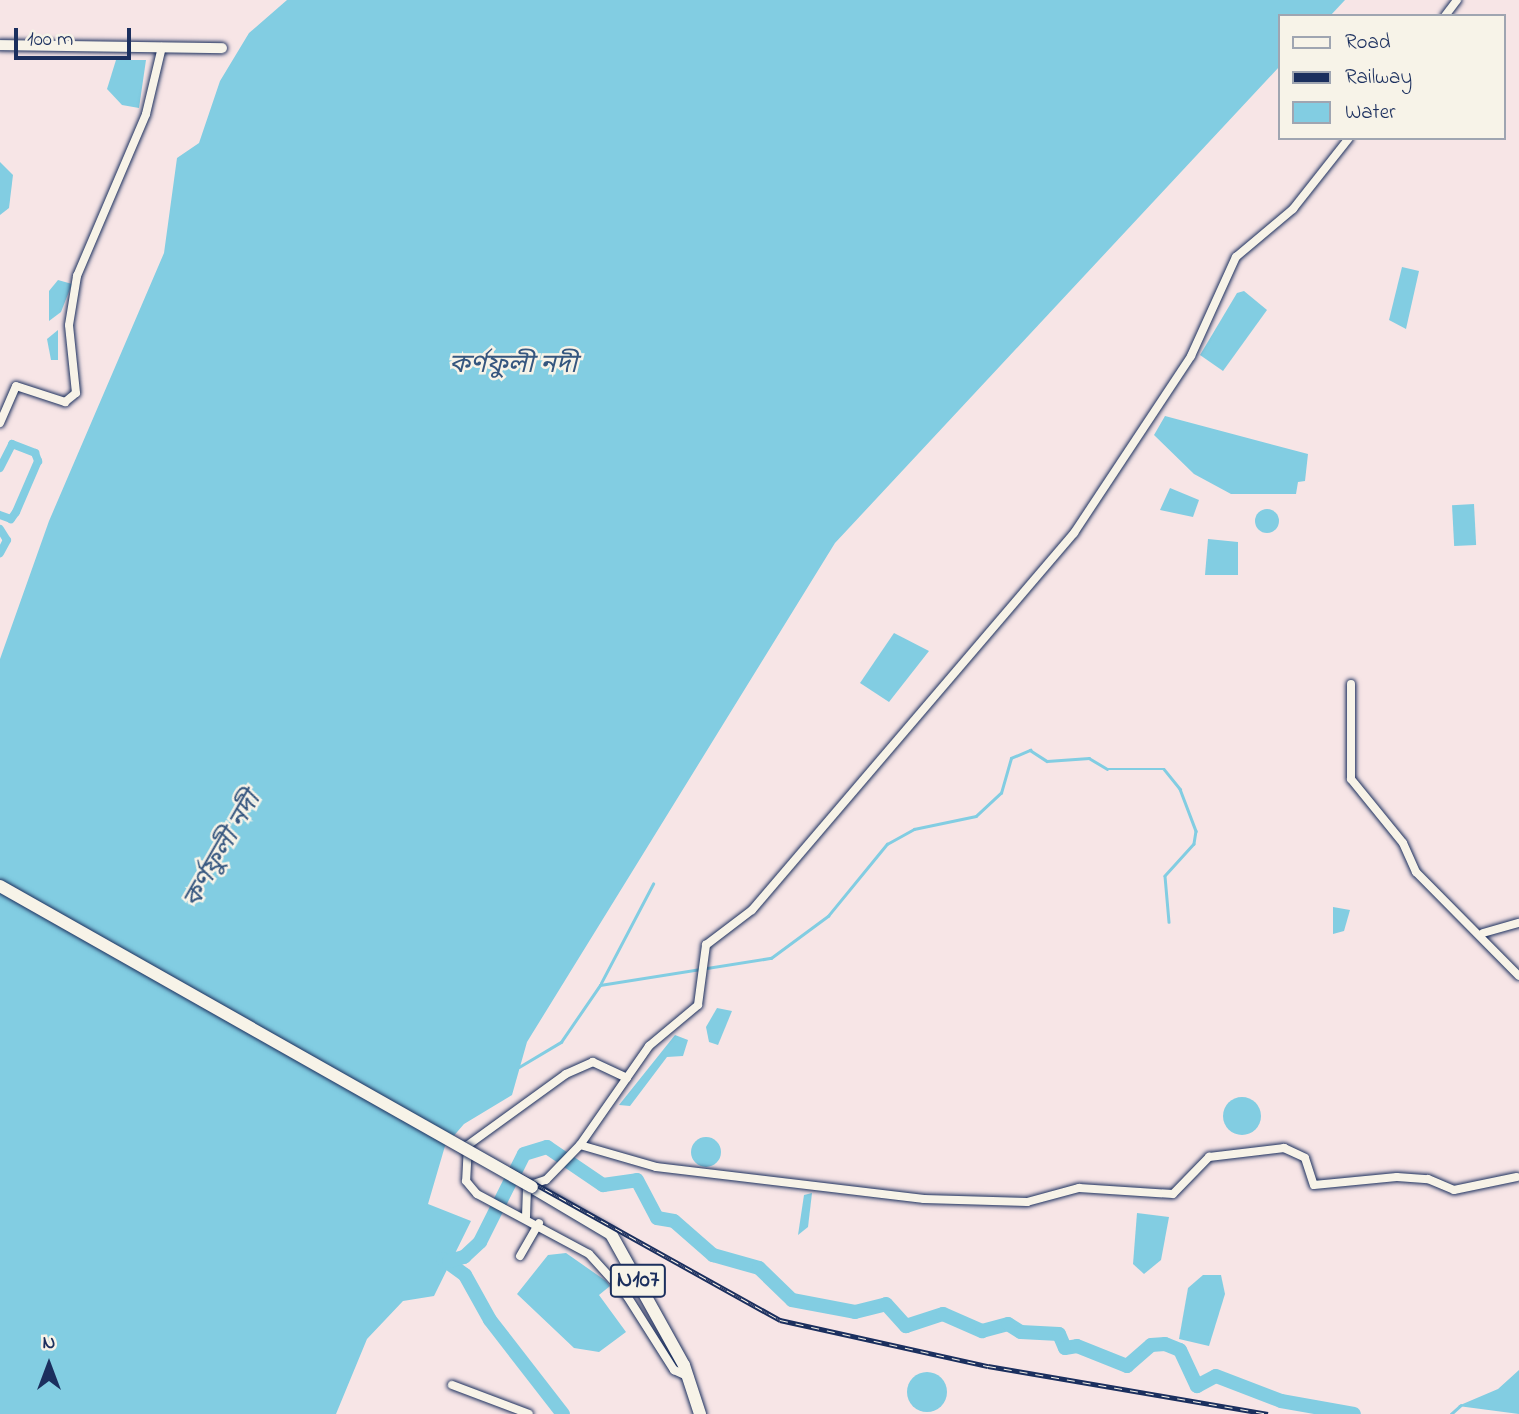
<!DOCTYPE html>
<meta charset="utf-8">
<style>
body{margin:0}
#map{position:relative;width:1519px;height:1414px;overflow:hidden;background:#f7e5e6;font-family:"Indie Flower","Noto Sans Bengali",sans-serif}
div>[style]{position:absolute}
.water>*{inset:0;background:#82cde2;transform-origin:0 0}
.round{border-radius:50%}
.stream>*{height:2.5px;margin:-1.25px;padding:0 1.25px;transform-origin:1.25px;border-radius:1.25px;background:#82cde2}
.canal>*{height:8px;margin:-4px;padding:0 4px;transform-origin:4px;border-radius:4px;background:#82cde2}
.river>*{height:14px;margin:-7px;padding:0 7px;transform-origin:7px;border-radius:7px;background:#82cde2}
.roads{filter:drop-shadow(0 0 2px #1b2f5e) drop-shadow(0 0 2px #1b2f5e)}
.minor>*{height:8px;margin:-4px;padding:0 4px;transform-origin:4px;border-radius:4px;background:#f7f3e8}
.major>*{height:10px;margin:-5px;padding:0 5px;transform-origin:5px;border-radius:5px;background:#f7f3e8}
.highway>*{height:12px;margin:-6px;padding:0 6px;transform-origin:6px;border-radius:6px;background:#f7f3e8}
.rail>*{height:5px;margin-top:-2.5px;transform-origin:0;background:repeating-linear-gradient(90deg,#f7f3e8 0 8px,#1b2f5e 0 16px);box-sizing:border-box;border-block:2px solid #1b2f5e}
.bridges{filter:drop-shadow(0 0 2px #1b2f5e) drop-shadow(0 0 2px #1b2f5e)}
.highway-bridge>*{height:12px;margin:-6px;padding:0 6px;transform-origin:6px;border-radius:6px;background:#f7f3e8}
span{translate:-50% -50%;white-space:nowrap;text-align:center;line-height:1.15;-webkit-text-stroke:5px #f7f3e8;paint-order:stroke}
.shield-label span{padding:2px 5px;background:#f7f3e8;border:2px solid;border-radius:5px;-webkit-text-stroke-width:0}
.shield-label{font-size:23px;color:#1b2f5e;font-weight:700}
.water-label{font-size:26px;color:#35567f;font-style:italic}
.legend{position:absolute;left:1278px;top:14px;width:228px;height:126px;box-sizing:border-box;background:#f7f3e8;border:2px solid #9fa5b1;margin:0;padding:9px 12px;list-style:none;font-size:21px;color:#1b2f5e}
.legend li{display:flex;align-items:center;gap:14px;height:35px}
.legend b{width:35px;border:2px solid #9fa5b1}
.north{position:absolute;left:14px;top:1330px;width:70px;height:70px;-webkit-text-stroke:5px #f7f3e8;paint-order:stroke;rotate:0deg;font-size:19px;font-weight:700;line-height:28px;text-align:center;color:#1b2f5e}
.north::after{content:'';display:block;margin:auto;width:24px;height:32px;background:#1b2f5e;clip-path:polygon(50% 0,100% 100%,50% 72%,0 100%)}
.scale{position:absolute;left:14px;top:28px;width:117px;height:32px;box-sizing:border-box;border:4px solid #1b2f5e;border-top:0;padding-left:9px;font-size:21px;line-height:24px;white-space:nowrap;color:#1b2f5e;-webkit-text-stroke:5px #f7f3e8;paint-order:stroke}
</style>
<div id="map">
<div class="water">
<div style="clip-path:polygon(287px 0,1345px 0,1330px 16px,1279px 16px,1279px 67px,835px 543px,527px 1042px,512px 1095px,464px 1124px,445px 1146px,428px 1204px,471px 1221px,434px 1296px,403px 1301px,367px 1339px,336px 1414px,0 1414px,0 659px,49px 521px,164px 253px,177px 158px,199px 143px,220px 81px,249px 33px)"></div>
<div style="clip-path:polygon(116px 60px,146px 60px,139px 108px,122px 105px,107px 89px)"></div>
<div style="clip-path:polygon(0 162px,13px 175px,9px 208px,0 215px)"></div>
<div style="clip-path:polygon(1402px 267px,1419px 271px,1406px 329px,1389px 320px)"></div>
<div style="clip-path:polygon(58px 280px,72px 284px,61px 312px,49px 321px,49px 291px)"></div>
<div style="clip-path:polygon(1244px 291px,1267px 310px,1223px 371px,1200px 355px,1237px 293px)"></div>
<div style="clip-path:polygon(58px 330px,58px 360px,51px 360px,47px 339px)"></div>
<div style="clip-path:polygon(1165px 416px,1308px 454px,1305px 481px,1298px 482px,1296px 494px,1231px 494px,1194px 474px,1154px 435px)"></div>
<div style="clip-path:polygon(1170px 488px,1199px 500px,1193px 517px,1160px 510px)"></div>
<div style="left:1474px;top:504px;width:41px;height:22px;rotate:87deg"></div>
<div class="round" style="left:1255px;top:509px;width:24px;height:24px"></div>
<div style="clip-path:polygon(1208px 539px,1238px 542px,1238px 575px,1205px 575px)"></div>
<div style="clip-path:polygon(894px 633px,929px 651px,889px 702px,860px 683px)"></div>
<div style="clip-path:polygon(1333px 907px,1350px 910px,1344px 931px,1333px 934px)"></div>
<div style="clip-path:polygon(717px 1008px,732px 1011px,718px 1045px,709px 1042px,706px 1027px)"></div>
<div style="clip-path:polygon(675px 1035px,688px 1040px,683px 1056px,667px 1057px,630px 1106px,619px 1105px)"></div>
<div class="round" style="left:1223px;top:1097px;width:38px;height:38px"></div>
<div class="round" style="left:691px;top:1137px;width:30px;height:30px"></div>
<div style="clip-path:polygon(812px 1193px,808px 1227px,798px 1235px,804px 1195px)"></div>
<div style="clip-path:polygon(1137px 1213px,1169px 1217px,1161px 1260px,1144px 1274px,1133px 1264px)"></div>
<div style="clip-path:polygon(566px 1253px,606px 1281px,610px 1286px,599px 1295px,626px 1332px,599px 1352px,574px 1348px,517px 1294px,548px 1255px)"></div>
<div style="clip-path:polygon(1203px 1275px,1221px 1275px,1225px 1294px,1209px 1346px,1179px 1339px,1188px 1288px)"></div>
<div style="clip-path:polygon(1519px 1370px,1519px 1414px,1458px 1406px,1498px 1389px)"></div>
<div class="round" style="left:907px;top:1372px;width:40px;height:40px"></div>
</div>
<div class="stream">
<div style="left:601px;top:983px;width:112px;rotate:-62.3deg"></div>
<div style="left:519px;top:1067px;width:49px;rotate:-30.8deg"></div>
<div style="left:561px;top:1042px;width:69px;rotate:-55.6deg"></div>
<div style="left:600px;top:985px;width:173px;rotate:-9deg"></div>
<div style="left:771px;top:958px;width:71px;rotate:-36.4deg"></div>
<div style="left:828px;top:916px;width:93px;rotate:-50.7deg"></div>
<div style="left:887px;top:844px;width:31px;rotate:-29deg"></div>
<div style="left:914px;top:829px;width:63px;rotate:-11.8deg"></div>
<div style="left:976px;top:816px;width:34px;rotate:-43deg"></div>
<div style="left:1001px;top:793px;width:36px;rotate:-74deg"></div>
<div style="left:1011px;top:758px;width:21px;rotate:-23deg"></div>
<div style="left:1030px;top:750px;width:20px;rotate:33deg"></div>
<div style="left:1047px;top:761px;width:42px;rotate:-4.1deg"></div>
<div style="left:1089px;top:758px;width:21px;rotate:31deg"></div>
<div style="left:1107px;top:769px;width:57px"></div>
<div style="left:1164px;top:769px;width:26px;rotate:51deg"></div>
<div style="left:1180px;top:789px;width:45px;rotate:69.1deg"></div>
<div style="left:1196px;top:831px;width:13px;rotate:99deg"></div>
<div style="left:1194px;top:844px;width:43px;rotate:132.2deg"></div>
<div style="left:1165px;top:876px;width:46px;rotate:85deg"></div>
<div style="left:1451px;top:1414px;width:13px;rotate:-42deg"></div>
</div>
<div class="canal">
<div style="left:0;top:468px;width:27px;rotate:-63deg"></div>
<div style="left:12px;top:444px;width:25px;rotate:21deg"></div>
<div style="left:35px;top:453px;width:9px;rotate:69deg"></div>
<div style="left:38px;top:461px;width:56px;rotate:113.3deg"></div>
<div style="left:16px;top:512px;width:9px;rotate:126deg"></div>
<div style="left:11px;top:519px;width:12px;rotate:-160deg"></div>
<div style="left:0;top:529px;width:13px;rotate:58deg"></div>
<div style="left:7px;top:540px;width:15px;rotate:118deg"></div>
</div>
<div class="river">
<div style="left:443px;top:1259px;width:27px;rotate:36deg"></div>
<div style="left:465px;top:1275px;width:51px;rotate:60.9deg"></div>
<div style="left:490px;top:1320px;width:119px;rotate:52.2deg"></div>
<div style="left:449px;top:1261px;width:16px;rotate:-15deg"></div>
<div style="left:464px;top:1257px;width:22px;rotate:-43deg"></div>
<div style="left:480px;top:1242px;width:98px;rotate:-63.4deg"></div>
<div style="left:524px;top:1154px;width:24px;rotate:-17deg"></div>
<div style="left:547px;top:1147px;width:68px;rotate:34.2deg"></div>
<div style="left:603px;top:1185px;width:34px;rotate:-8deg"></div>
<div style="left:637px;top:1180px;width:43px;rotate:62.2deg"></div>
<div style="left:657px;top:1218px;width:17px;rotate:10deg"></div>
<div style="left:674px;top:1221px;width:52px;rotate:41.1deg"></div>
<div style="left:713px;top:1255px;width:48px;rotate:15.8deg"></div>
<div style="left:759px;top:1268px;width:46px;rotate:44.1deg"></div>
<div style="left:792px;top:1300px;width:64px;rotate:10.8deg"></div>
<div style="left:855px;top:1312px;width:32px;rotate:-14deg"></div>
<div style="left:886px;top:1304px;width:30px;rotate:48deg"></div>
<div style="left:906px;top:1326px;width:39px;rotate:-18deg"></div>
<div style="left:943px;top:1314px;width:43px;rotate:23.6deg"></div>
<div style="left:982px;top:1331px;width:27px;rotate:-15deg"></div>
<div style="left:1008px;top:1324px;width:15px;rotate:32deg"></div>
<div style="left:1021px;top:1332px;width:38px;rotate:3deg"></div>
<div style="left:1059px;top:1334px;width:15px;rotate:67deg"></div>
<div style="left:1065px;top:1348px;width:12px;rotate:-9deg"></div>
<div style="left:1077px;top:1346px;width:54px;rotate:21.8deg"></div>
<div style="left:1127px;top:1366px;width:32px;rotate:-41deg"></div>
<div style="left:1151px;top:1345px;width:14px;rotate:-4deg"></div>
<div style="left:1165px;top:1344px;width:16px;rotate:22deg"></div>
<div style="left:1180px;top:1350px;width:40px;rotate:65deg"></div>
<div style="left:1197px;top:1386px;width:21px;rotate:-28deg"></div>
<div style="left:1216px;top:1376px;width:70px;rotate:21deg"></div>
<div style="left:1281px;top:1401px;width:74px;rotate:10.1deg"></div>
</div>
<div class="roads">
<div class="minor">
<div style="left:1445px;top:16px;width:20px;rotate:-53deg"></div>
<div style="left:0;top:423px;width:40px;rotate:-66.6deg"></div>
<div style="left:16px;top:386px;width:52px;rotate:18.1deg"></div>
<div style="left:65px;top:402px;width:14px;rotate:-39deg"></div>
<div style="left:76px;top:393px;width:68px;rotate:-95.9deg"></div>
<div style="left:69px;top:325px;width:50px;rotate:-80.7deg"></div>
<div style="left:77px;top:276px;width:176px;rotate:-66.9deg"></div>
<div style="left:146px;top:114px;width:69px;rotate:-76.6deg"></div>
<div style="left:1351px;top:684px;width:95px;rotate:90deg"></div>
<div style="left:1351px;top:779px;width:82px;rotate:50.9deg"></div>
<div style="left:1403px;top:843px;width:32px;rotate:66deg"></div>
<div style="left:1416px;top:872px;width:146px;rotate:45.3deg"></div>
<div style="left:1483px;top:933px;width:37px;rotate:-16deg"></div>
<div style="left:627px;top:1078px;width:38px;rotate:-155deg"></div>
<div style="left:593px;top:1062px;width:30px;rotate:156deg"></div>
<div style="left:566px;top:1074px;width:121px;rotate:144.1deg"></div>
<div style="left:468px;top:1145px;width:36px;rotate:93deg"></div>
<div style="left:466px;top:1181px;width:17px;rotate:50deg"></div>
<div style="left:477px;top:1194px;width:127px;rotate:28.2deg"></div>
<div style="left:589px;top:1254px;width:57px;rotate:47.9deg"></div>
<div style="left:627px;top:1296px;width:88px;rotate:57.6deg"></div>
<div style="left:674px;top:1370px;width:17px;rotate:25deg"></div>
<div style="left:580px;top:1145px;width:121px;rotate:-55.1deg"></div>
<div style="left:649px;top:1046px;width:64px;rotate:-39.9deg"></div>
<div style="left:698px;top:1005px;width:61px;rotate:-82.4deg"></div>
<div style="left:706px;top:945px;width:58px;rotate:-37.3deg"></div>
<div style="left:752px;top:910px;width:496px;rotate:-49.5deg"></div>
<div style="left:1074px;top:533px;width:212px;rotate:-56.5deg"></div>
<div style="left:1191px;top:356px;width:109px;rotate:-65.6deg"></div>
<div style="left:1236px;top:257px;width:75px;rotate:-40.1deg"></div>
<div style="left:1293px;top:209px;width:90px;rotate:-51.7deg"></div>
<div style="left:526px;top:1217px;width:31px;rotate:-88deg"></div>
<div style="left:527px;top:1186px;width:20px;rotate:-18deg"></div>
<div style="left:546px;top:1180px;width:49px;rotate:-45.8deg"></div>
<div style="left:580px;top:1145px;width:79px;rotate:16.1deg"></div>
<div style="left:656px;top:1167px;width:270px;rotate:6.8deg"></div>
<div style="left:924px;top:1199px;width:103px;rotate:1.7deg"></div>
<div style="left:1027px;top:1202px;width:54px;rotate:-15.1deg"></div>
<div style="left:1079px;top:1188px;width:94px;rotate:3.7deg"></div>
<div style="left:1173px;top:1194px;width:52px;rotate:-45.8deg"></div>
<div style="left:1209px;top:1157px;width:76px;rotate:-6.8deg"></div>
<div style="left:1284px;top:1148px;width:23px;rotate:25deg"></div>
<div style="left:1305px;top:1158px;width:28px;rotate:72deg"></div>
<div style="left:1314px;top:1185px;width:83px;rotate:-5.5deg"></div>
<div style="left:1397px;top:1177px;width:31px;rotate:4deg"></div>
<div style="left:1428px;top:1179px;width:28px;rotate:23deg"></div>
<div style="left:1454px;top:1190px;width:64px;rotate:-11.7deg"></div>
<div style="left:520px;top:1256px;width:38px;rotate:-60deg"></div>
<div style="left:452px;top:1385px;width:82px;rotate:20.6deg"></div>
</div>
<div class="major">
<div style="left:0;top:45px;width:222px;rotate:0.8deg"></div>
</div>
<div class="highway">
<div style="left:532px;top:1187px;width:92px;rotate:30.7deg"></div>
<div style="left:611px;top:1234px;width:150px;rotate:60.9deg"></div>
<div style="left:684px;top:1365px;width:52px;rotate:71.9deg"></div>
</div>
</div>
<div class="rail">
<div style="left:0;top:886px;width:893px;rotate:29.09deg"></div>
<div style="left:780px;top:1320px;width:213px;rotate:12.5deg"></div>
<div style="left:988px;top:1366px;width:284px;rotate:9.7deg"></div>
</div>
<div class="bridges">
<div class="highway-bridge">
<div style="left:0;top:886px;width:611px;rotate:29.5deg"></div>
</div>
</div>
<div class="shield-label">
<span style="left:638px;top:1281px">N107</span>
</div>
<div class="water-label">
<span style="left:513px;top:367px">কর্ণফুলী নদী</span>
<span style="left:224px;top:851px;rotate:-60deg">কর্ণফুলী নদী</span>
</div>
<ul class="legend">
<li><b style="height:9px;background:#f7f3e8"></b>Road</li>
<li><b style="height:9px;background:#1b2f5e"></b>Railway</li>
<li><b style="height:19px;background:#82cde2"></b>Water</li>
</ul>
<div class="north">N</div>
<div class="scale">100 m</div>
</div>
